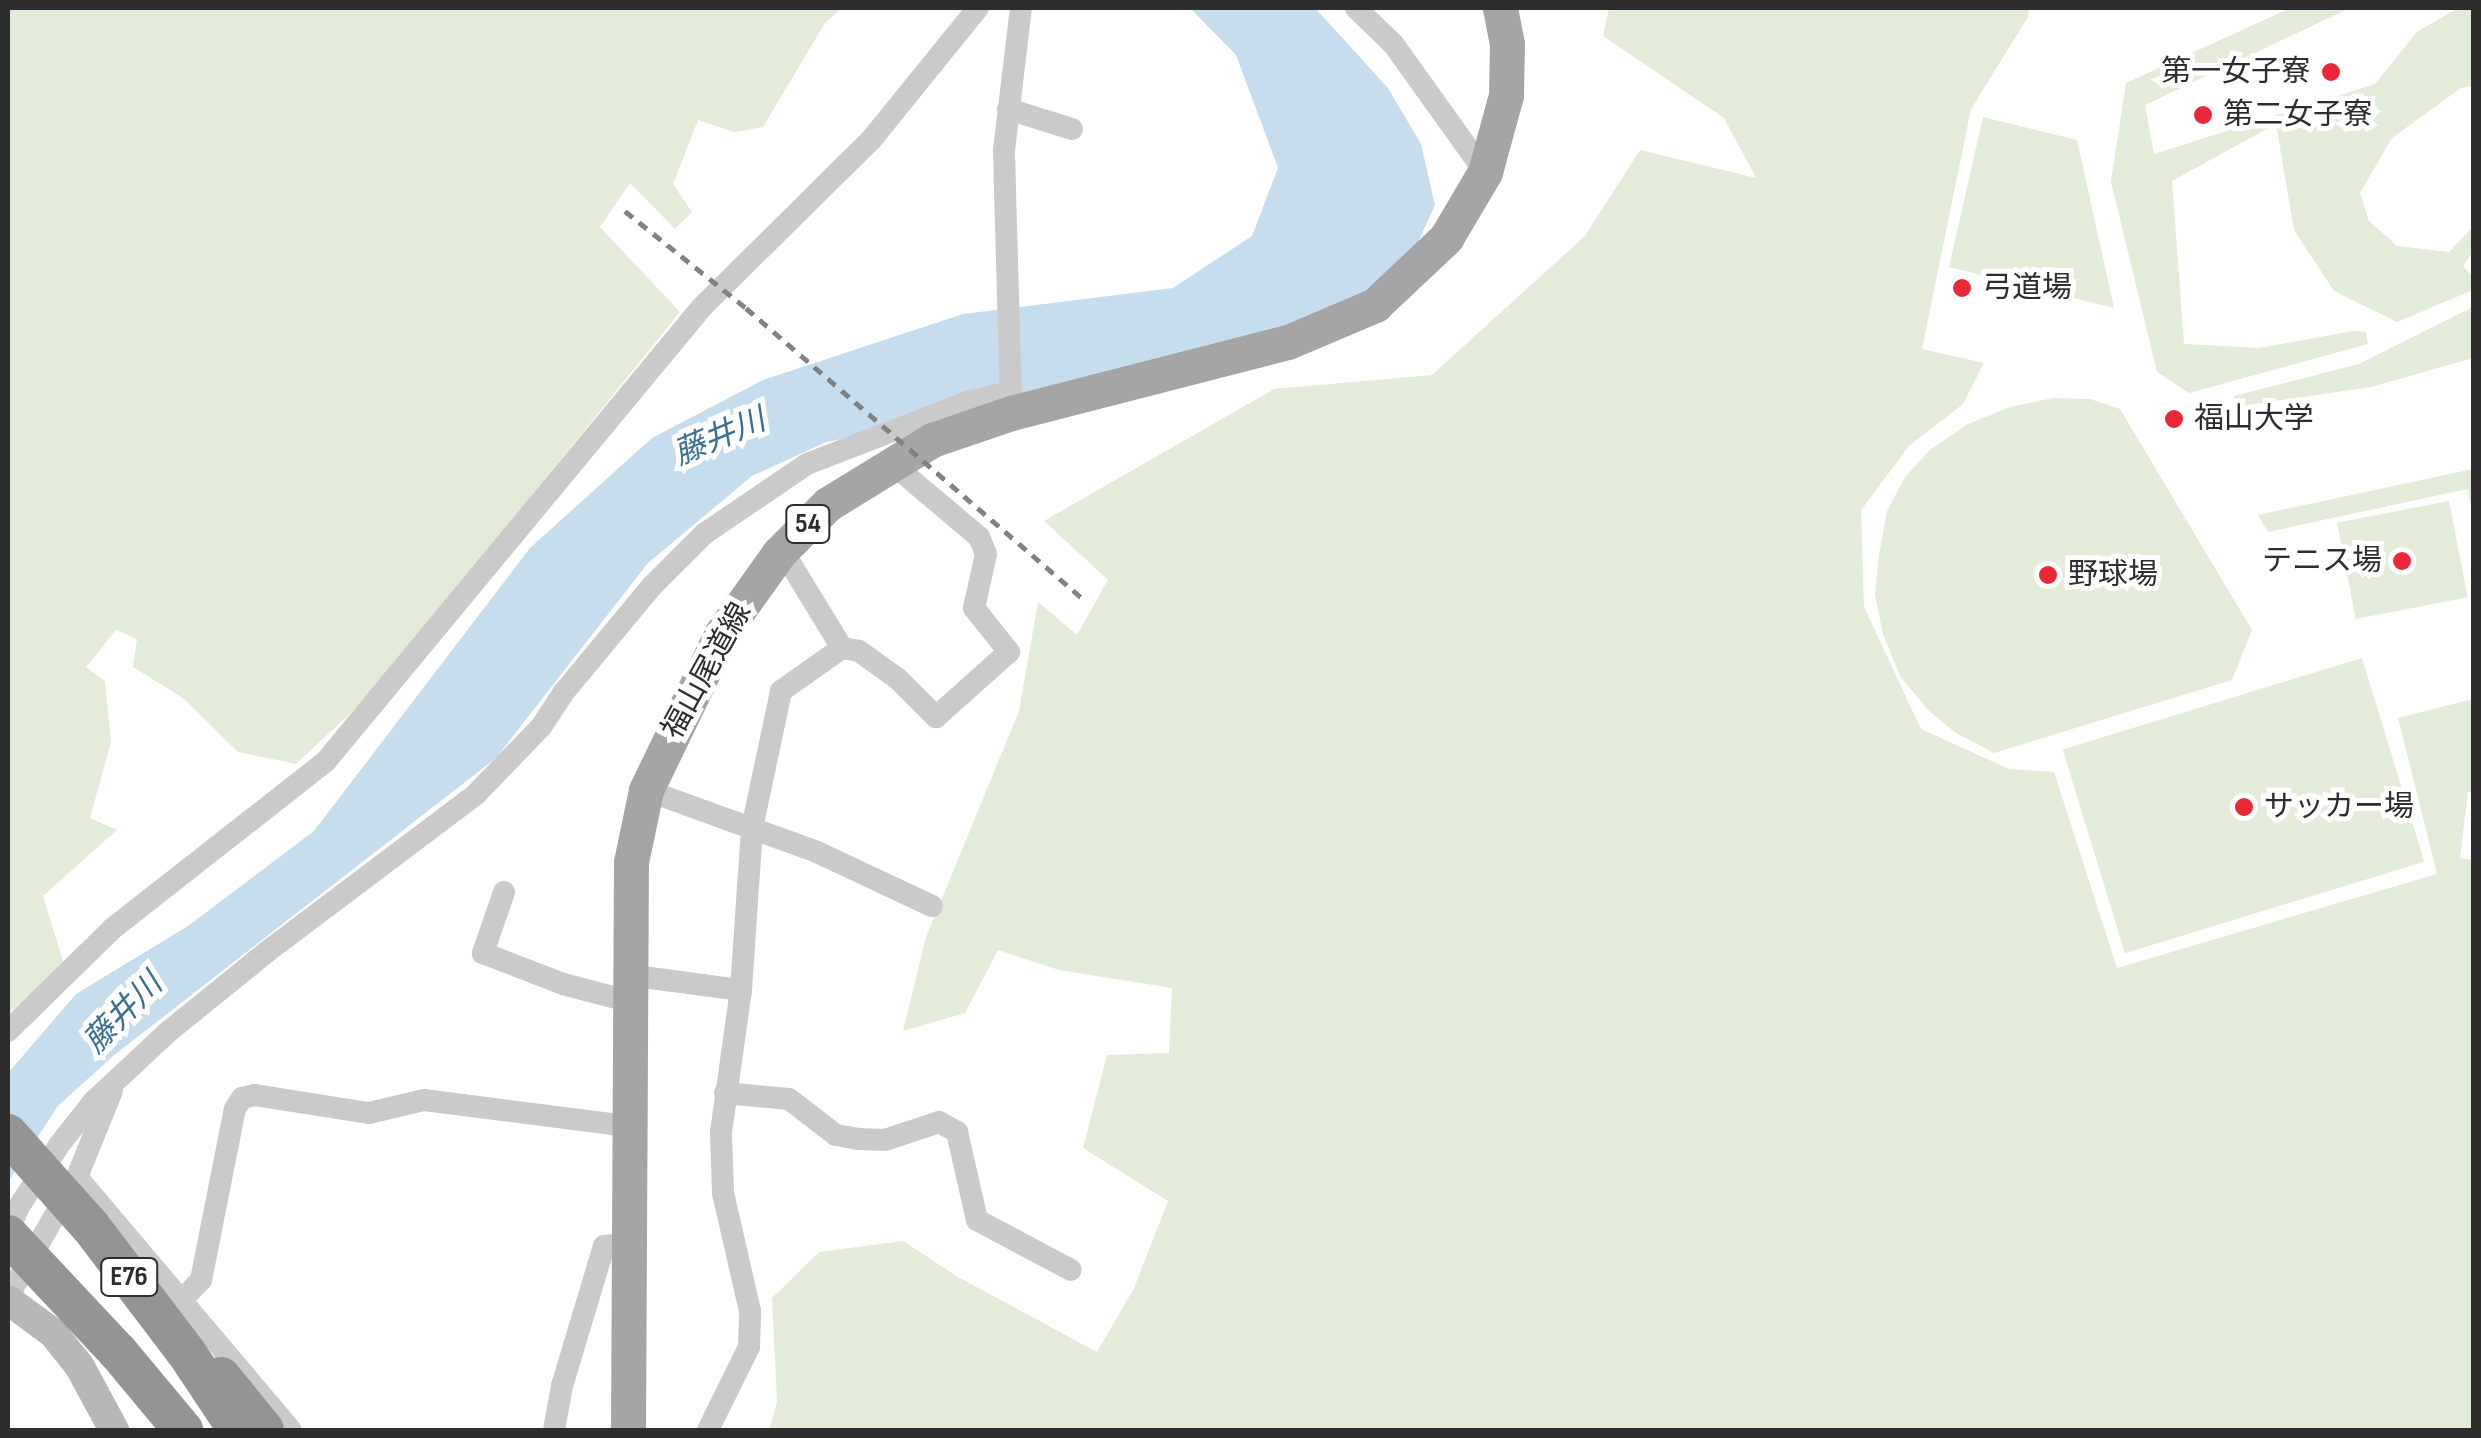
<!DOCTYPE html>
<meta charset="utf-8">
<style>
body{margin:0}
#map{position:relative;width:2481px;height:1438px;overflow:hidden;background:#fff;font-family:"Sofia Sans Condensed","Noto Sans JP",sans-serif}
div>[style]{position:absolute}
.green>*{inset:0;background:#e3ebd9;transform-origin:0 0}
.water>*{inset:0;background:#c5ddec}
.street>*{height:22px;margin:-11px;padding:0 11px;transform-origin:11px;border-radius:11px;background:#cacaca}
.secondary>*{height:30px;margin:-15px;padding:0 15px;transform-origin:15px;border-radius:15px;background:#b7b7b7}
.primary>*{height:35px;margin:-17.5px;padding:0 17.5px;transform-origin:17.5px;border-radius:17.5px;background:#a5a5a5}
.highway>*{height:40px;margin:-20px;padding:0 20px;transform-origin:20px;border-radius:20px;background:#949494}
.rail>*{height:5px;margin-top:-2.5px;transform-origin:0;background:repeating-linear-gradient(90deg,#828282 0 10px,transparent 0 18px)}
.highway-bridge>*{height:40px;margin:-20px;padding:0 20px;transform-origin:20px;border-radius:20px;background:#949494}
.dots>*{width:28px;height:28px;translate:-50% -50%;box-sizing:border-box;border:5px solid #fff;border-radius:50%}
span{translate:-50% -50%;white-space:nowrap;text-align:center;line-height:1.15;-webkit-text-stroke:10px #fff;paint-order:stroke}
.shield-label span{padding:2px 8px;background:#fff;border:2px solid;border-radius:8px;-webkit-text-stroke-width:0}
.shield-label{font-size:28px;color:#2d2d2d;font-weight:700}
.poi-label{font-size:30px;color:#2d2d2d}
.right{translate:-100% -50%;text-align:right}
.left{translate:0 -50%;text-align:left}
.street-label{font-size:30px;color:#2d2d2d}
.water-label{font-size:32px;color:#397091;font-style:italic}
.frame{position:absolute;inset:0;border:10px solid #2d2d2d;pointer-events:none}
</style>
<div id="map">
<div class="green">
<div style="clip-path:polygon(8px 8px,842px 8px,825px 23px,763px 127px,734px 132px,698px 120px,673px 184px,692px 212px,675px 229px,630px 183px,600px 227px,680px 312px,373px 692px,296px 764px,238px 752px,183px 698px,133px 667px,137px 639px,116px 630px,86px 667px,105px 681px,111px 742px,90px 818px,117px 830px,43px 896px,64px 964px,8px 1014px)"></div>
<div style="clip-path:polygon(1609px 8px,2029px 8px,2028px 17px,1971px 109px,1922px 349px,1984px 363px,1963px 404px,1909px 446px,1861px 510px,1864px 607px,1921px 729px,2009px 769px,2054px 772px,2117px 968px,2437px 874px,2398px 718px,2473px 699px,2473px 792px,2468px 792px,2460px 858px,2474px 860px,2473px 1430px,769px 1430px,777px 1402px,772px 1298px,819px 1252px,903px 1241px,958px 1277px,1097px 1352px,1134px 1288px,1168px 1201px,1083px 1148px,1107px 1055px,1169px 1053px,1172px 988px,1059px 970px,998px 950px,965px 1013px,903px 1031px,926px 937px,1019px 711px,1038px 602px,1077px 635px,1108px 580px,1044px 521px,1274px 389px,1432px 375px,1585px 236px,1640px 150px,1756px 178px,1724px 118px,1603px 36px)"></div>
<div style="clip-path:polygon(2290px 8px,2350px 8px,2145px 105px,2154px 154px,2375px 84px,2417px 32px,2458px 8px,2473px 8px,2473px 86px,2461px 88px,2392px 138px,2360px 193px,2369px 221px,2397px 246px,2449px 252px,2473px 227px,2473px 252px,2463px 266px,2473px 277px,2473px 290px,2397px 322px,2334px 291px,2294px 230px,2276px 124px,2172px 181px,2184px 344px,2259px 348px,2354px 331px,2366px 332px,2368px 344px,2189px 393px,2157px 372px,2111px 182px,2126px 83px)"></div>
<div style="clip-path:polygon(1983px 117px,2077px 140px,2114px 308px,1949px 267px)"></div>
<div style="clip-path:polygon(2473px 307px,2473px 358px,2371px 387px,2234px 407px,2234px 396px,2359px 364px)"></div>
<div style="clip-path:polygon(2053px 398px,2090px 399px,2120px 409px,2252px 630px,2232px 680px,1994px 753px,1956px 733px,1928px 710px,1900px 676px,1883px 634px,1875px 595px,1879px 555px,1887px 511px,1905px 477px,1930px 450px,1968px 424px,2010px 407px)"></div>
<div style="clip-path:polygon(2473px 469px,2473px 515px,2467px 489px,2268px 532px,2258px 515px)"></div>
<div style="left:2449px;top:501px;width:98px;height:114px;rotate:79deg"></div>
<div style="left:2362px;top:658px;width:213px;height:313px;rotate:73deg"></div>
</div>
<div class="water">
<div style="clip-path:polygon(1190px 8px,1315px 8px,1388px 88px,1421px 144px,1435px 205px,1409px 262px,1348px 304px,1268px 337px,824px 443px,752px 476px,648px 563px,496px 758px,113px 1056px,58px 1106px,8px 1182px,8px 1073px,76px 994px,188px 926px,314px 831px,530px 548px,652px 438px,763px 380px,963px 314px,1173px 288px,1252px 236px,1278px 168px,1236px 55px)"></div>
</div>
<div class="street">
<div style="left:1356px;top:8px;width:53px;rotate:44.2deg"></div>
<div style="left:1394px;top:45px;width:156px;rotate:54.4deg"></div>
<div style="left:1008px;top:109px;width:67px;rotate:17.4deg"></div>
<div style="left:1011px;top:404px;width:254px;rotate:-91.6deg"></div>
<div style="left:1004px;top:150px;width:143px;rotate:-83.2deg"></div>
<div style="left:779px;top:553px;width:18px;rotate:45deg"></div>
<div style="left:792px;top:566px;width:96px;rotate:58.6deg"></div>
<div style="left:646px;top:790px;width:182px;rotate:19.9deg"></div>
<div style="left:817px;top:852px;width:127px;rotate:25.2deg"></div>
<div style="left:504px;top:892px;width:65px;rotate:109deg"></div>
<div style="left:483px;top:953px;width:86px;rotate:21.2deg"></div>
<div style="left:563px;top:984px;width:67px;rotate:14.7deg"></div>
<div style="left:628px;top:975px;width:114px;rotate:7.6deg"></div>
<div style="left:8px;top:1031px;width:146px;rotate:-44.4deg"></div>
<div style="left:112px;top:929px;width:272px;rotate:-38.1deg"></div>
<div style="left:326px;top:761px;width:589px;rotate:-50.37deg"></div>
<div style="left:702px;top:307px;width:238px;rotate:-44.7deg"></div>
<div style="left:871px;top:140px;width:170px;rotate:-51deg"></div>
<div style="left:725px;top:1093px;width:64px;rotate:5.4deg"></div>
<div style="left:789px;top:1099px;width:59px;rotate:37.5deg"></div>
<div style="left:836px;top:1135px;width:22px;rotate:10deg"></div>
<div style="left:858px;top:1139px;width:27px;rotate:2deg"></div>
<div style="left:885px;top:1140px;width:57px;rotate:-18.4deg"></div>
<div style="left:939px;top:1122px;width:21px;rotate:29deg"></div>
<div style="left:957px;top:1132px;width:90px;rotate:77.2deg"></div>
<div style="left:977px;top:1220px;width:106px;rotate:28deg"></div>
<div style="left:77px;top:1177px;width:331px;rotate:49.8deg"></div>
<div style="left:8px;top:1234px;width:28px;rotate:-69deg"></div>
<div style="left:18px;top:1208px;width:75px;rotate:-56.9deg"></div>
<div style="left:59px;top:1145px;width:56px;rotate:-51.5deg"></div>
<div style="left:94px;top:1101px;width:101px;rotate:-43deg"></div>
<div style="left:168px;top:1032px;width:129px;rotate:-39deg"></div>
<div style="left:268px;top:951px;width:261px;rotate:-37deg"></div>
<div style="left:476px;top:794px;width:93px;rotate:-45.9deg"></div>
<div style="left:541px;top:727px;width:42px;rotate:-56.7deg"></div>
<div style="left:564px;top:692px;width:138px;rotate:-50.3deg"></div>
<div style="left:652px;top:586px;width:74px;rotate:-45deg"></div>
<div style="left:704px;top:534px;width:125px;rotate:-34.2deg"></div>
<div style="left:807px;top:464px;width:173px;rotate:-21.1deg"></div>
<div style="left:968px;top:402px;width:43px;rotate:-13.4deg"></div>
<div style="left:8px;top:1297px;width:138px;rotate:-60.1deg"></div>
<div style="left:77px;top:1177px;width:93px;rotate:-67.9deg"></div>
<div style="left:183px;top:1299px;width:26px;rotate:-47deg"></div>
<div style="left:201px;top:1280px;width:174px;rotate:-78.8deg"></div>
<div style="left:235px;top:1109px;width:13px;rotate:-58deg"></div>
<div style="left:242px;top:1098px;width:13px;rotate:-13deg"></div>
<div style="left:255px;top:1095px;width:115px;rotate:9deg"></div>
<div style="left:369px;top:1113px;width:57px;rotate:-13.3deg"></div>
<div style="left:424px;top:1100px;width:206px;rotate:7.3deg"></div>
<div style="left:554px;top:1430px;width:45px;rotate:-79.7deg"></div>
<div style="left:562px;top:1386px;width:146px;rotate:-73.3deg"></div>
<div style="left:604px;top:1246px;width:24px;rotate:-5deg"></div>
<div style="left:708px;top:1430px;width:93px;rotate:-63.7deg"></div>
<div style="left:749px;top:1347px;width:36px;rotate:-88deg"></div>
<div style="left:750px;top:1311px;width:121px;rotate:-102.9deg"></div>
<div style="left:723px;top:1193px;width:61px;rotate:-91.9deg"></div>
<div style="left:721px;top:1132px;width:143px;rotate:-82deg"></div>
<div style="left:741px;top:990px;width:162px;rotate:-86.1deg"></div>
<div style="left:752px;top:828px;width:140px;rotate:-78deg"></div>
<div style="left:781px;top:691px;width:75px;rotate:-35.2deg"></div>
<div style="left:842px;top:648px;width:17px;rotate:10deg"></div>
<div style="left:859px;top:651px;width:48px;rotate:35.7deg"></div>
<div style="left:898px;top:679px;width:54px;rotate:45deg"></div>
<div style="left:936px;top:717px;width:98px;rotate:-41.7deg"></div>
<div style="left:1009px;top:652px;width:56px;rotate:-128.5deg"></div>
<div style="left:974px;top:608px;width:55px;rotate:-77.5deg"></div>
<div style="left:986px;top:554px;width:18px;rotate:-112deg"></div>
<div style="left:979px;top:537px;width:115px;rotate:-139.9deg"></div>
</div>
<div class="secondary">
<div style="left:8px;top:1300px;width:56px;rotate:36.3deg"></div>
<div style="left:53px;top:1333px;width:43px;rotate:51.5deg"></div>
<div style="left:80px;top:1367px;width:72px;rotate:61.6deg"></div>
</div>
<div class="primary">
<div style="left:628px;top:1430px;width:568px;rotate:-89.7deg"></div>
<div style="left:631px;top:862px;width:74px;rotate:-78.2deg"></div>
<div style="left:646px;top:790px;width:174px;rotate:-64.2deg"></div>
<div style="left:722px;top:633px;width:98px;rotate:-54.5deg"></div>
<div style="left:779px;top:553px;width:69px;rotate:-45deg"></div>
<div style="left:828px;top:504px;width:122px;rotate:-31.6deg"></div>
<div style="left:932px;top:440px;width:83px;rotate:-18.9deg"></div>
<div style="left:1011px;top:413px;width:286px;rotate:-14.4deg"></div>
<div style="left:1288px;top:342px;width:95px;rotate:-23deg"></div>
<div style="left:1375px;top:305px;width:98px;rotate:-43.3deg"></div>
<div style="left:1446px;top:238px;width:77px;rotate:-59.4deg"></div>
<div style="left:1485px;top:172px;width:80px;rotate:-74.7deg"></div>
<div style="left:1506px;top:95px;width:51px;rotate:-88.9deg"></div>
<div style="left:1507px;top:44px;width:37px;rotate:-101deg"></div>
</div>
<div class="highway">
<div style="left:221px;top:1377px;width:68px;rotate:50.9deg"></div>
</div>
<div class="rail">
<div style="left:625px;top:211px;width:155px;rotate:38.7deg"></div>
<div style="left:746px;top:308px;width:447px;rotate:40.8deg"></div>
</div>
<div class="highway-bridge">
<div style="left:8px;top:1134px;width:125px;rotate:48.3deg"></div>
<div style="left:91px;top:1227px;width:157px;rotate:52.8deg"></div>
<div style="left:186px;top:1352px;width:94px;rotate:56.3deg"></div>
<div style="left:8px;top:1235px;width:161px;rotate:46.8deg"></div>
<div style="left:118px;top:1352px;width:102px;rotate:50.2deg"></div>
</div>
<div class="dots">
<div style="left:2331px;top:72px;background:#ea2839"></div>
<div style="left:2203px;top:115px;background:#ea2839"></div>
<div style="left:1962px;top:288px;background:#ea2839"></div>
<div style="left:2174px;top:419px;background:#ea2839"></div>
<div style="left:2402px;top:561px;background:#ea2839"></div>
<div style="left:2048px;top:575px;background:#ea2839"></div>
<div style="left:2244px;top:807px;background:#ea2839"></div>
</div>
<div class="shield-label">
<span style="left:808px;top:524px">54</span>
<span style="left:129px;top:1277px">E76</span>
</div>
<div class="poi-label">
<span class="right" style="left:2311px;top:72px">第一女子寮</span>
<span class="left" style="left:2223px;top:115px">第二女子寮</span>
<span class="left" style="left:1982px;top:288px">弓道場</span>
<span class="left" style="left:2194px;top:419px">福山大学</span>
<span class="right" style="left:2382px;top:561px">テニス場</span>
<span class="left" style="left:2068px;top:575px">野球場</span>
<span class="left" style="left:2264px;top:807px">サッカー場</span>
</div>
<div class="street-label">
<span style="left:707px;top:671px;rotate:-61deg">福山尾道線</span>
</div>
<div class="water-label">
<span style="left:720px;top:438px;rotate:-23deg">藤井川</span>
<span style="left:124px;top:1014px;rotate:-46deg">藤井川</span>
</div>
<div class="frame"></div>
</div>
